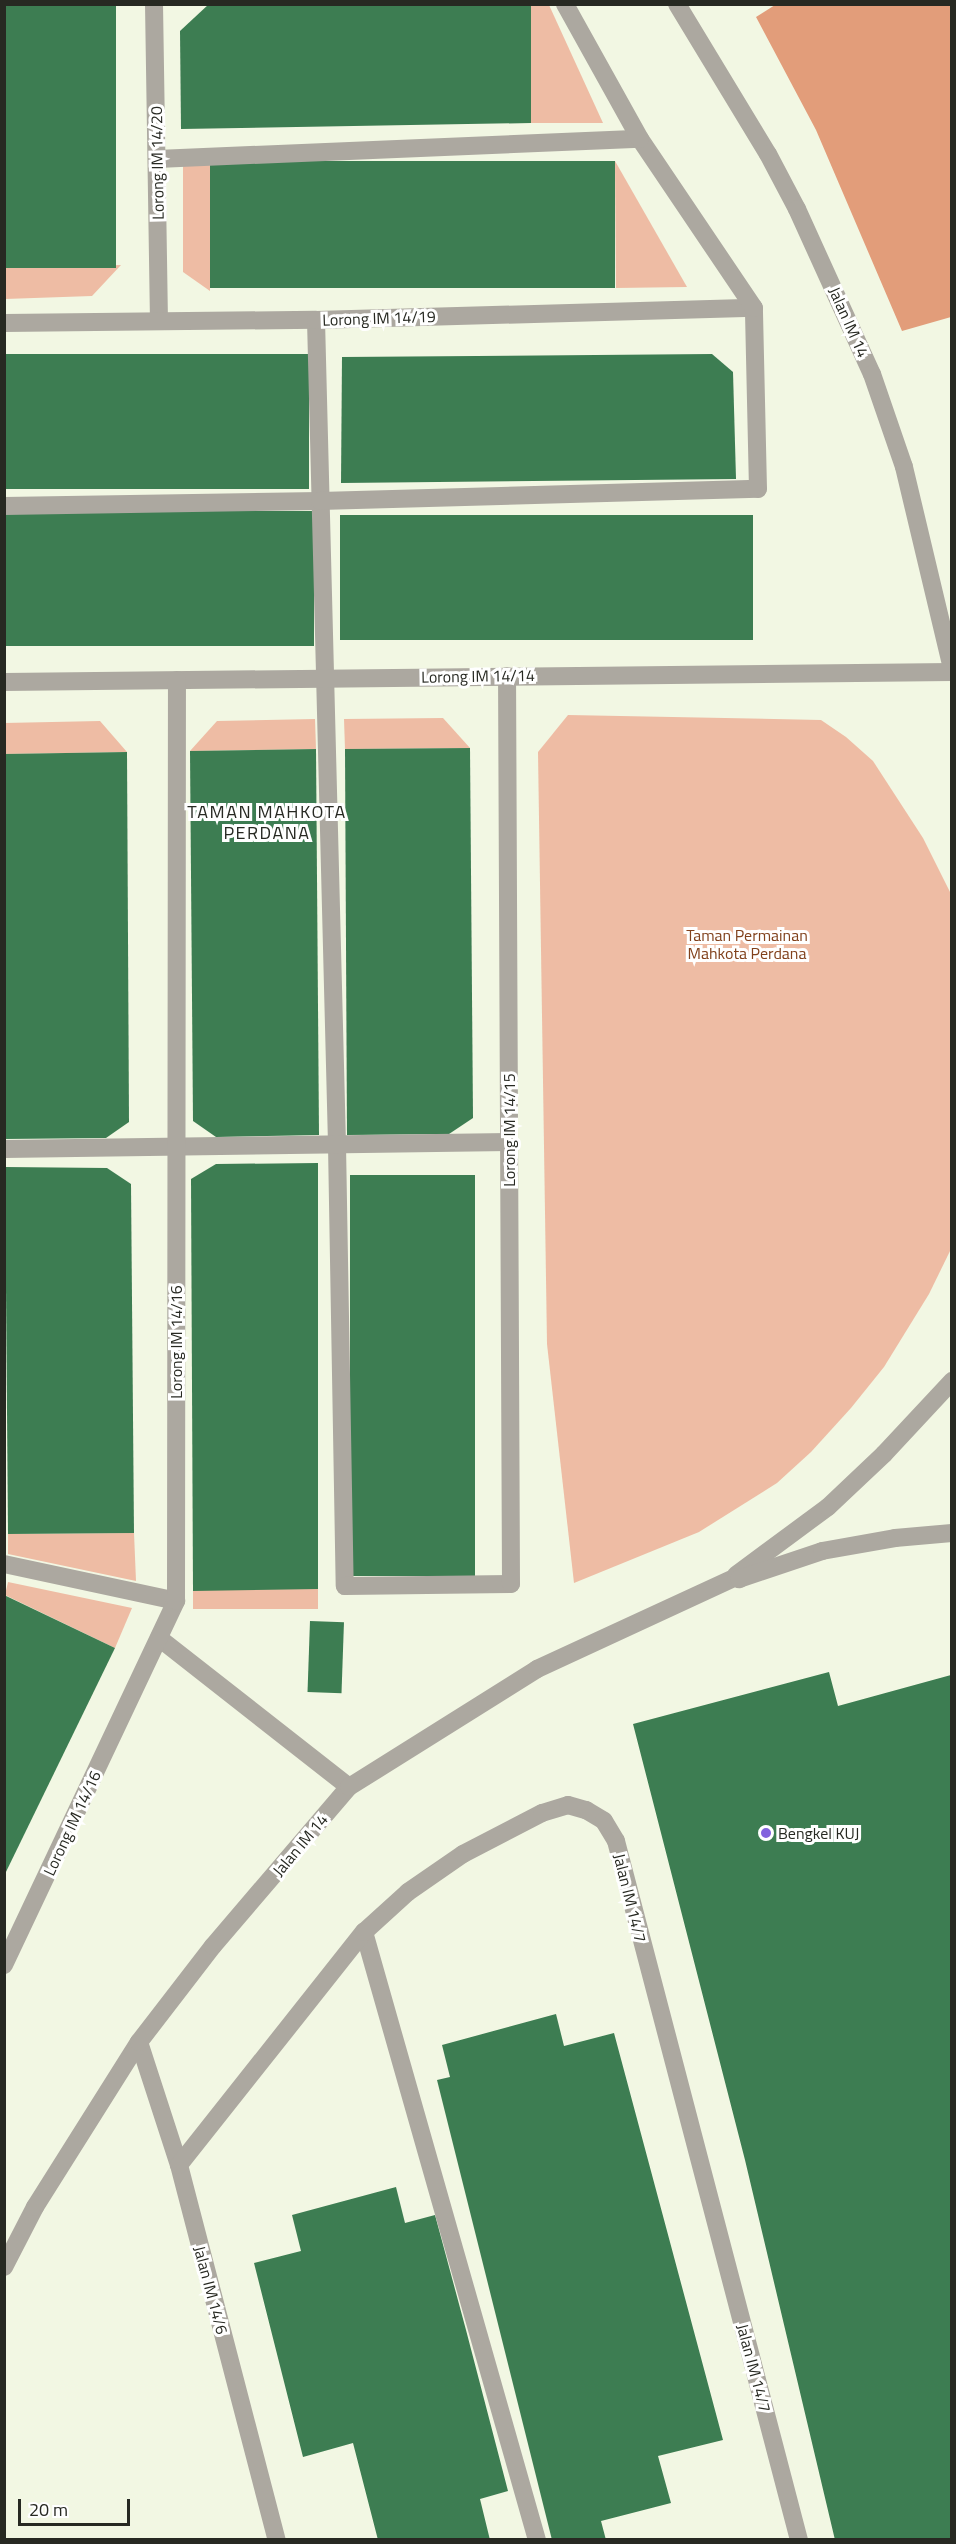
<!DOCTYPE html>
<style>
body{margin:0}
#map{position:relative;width:956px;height:2544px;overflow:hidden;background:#f2f7e3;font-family:"Titillium Web",sans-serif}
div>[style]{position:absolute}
.green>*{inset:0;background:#eebca4;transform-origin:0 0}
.forest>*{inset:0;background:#e29d7a}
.building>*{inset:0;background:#3d7d52;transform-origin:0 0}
.minor>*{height:18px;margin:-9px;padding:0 9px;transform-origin:9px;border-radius:9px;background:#aca8a0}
.dots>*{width:16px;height:16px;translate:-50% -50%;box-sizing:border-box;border:3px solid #fff;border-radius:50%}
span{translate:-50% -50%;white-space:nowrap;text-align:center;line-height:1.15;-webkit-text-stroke:6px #fff;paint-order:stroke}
.street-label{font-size:16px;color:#272922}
.park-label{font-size:16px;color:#81411c}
.poi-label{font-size:16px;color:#272922}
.left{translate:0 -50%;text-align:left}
.neighbourhood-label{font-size:18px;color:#272922;letter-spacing:1.5px}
.frame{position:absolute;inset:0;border:6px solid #272922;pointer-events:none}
.scale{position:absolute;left:18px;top:2499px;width:112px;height:27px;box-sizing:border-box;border:3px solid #272922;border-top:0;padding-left:8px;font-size:18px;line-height:21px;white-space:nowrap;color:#272922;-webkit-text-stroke:4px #fff;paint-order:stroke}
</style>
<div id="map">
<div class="green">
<div style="clip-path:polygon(531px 5px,549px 5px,603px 123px,531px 123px)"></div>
<div style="clip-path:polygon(615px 161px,687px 287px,616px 288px)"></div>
<div style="clip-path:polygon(183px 164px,210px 165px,210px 291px,183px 272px)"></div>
<div style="clip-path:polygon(121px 265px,92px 296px,5px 299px,4px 268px)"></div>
<div style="clip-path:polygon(568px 715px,821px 720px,846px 737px,873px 761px,923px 838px,952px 896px,951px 1249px,929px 1294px,884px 1367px,851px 1408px,811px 1452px,777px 1483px,699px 1532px,574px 1583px,547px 1344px,538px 752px)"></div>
<div style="clip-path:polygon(443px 718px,470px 748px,345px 749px,344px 719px)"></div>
<div style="clip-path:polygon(315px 719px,316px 749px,190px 751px,217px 721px)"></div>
<div style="clip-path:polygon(100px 721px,127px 752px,5px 754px,4px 723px)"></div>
<div style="clip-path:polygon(134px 1533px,136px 1581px,8px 1554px,8px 1534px)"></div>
<div style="clip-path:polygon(8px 1582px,132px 1608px,115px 1648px,5px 1595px)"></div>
<div style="left:318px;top:1589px;width:20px;height:125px;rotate:90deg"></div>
</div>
<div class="forest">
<div style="clip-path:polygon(775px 5px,951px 5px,951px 317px,902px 331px,816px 130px,756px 17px)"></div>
</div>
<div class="building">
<div style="left:4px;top:4px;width:112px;height:264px"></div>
<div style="clip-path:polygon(209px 4px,531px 4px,531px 123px,181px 129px,180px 31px)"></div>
<div style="left:615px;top:161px;width:127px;height:405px;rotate:90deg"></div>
<div style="left:309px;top:354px;width:135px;height:305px;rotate:90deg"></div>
<div style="clip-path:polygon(712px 354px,733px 372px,736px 479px,341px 483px,342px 357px)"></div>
<div style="left:314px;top:511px;width:135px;height:310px;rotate:90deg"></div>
<div style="left:753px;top:515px;width:125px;height:413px;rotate:90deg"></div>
<div style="clip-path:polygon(470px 748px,473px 1118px,449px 1134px,347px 1135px,345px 749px)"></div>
<div style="clip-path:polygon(316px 749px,319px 1135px,216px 1137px,193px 1121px,190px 751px)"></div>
<div style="clip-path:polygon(127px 752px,129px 1122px,106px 1138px,4px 1139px,4px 754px)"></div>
<div style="clip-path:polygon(318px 1163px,318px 1589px,193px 1591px,191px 1179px,216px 1164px)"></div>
<div style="clip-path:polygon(5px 1167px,107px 1168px,131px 1184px,134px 1533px,8px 1534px)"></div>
<div style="left:475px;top:1175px;width:401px;height:125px;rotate:90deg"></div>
<div style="clip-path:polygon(4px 1595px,115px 1648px,4px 1876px)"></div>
<div style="left:310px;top:1621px;width:34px;height:71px;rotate:2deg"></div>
<div style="clip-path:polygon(829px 1672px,838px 1706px,951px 1675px,951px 2540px,835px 2540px,745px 2160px,633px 1724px)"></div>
<div style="clip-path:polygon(556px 2014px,564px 2046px,614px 2033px,723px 2440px,658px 2456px,671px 2503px,601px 2521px,606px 2540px,552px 2540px,437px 2080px,450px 2077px,442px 2045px)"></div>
<div style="clip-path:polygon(396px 2187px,405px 2223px,435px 2215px,466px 2330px,508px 2491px,480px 2499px,490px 2540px,378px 2540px,353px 2443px,303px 2457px,254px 2263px,301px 2251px,292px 2215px)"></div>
</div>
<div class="minor">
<div style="left:154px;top:4px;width:317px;rotate:89.1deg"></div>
<div style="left:677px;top:4px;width:175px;rotate:58.8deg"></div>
<div style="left:768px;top:154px;width:62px;rotate:62.2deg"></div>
<div style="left:797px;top:209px;width:181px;rotate:65.6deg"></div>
<div style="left:872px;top:374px;width:98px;rotate:71deg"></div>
<div style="left:904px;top:467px;width:208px;rotate:76.6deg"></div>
<div style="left:157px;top:159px;width:483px;rotate:-2.4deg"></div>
<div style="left:316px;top:320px;width:825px;rotate:88.54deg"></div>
<div style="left:337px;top:1145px;width:441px;rotate:89deg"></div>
<div style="left:345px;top:1586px;width:166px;rotate:-0.7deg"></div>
<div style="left:511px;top:1584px;width:908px;rotate:-90.25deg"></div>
<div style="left:4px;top:323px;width:312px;rotate:-0.6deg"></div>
<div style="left:316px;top:320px;width:438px;rotate:-1.6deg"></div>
<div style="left:4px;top:506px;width:316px;rotate:-0.9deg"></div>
<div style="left:320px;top:501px;width:438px;rotate:-1.6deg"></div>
<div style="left:758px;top:489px;width:181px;rotate:-91.3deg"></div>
<div style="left:754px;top:308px;width:204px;rotate:-124deg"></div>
<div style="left:640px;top:139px;width:154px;rotate:-119.1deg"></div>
<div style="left:4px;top:682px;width:948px;rotate:-0.6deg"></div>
<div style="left:4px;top:1149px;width:505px;rotate:-0.79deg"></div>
<div style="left:4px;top:1564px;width:176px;rotate:12.1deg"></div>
<div style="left:736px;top:1575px;width:114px;rotate:-36.5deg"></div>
<div style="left:828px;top:1507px;width:77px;rotate:-43.4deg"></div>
<div style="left:884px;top:1454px;width:100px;rotate:-47deg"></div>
<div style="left:159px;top:1638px;width:241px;rotate:38.1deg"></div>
<div style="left:364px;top:1932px;width:632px;rotate:74.12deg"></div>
<div style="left:4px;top:1965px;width:403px;rotate:-64.7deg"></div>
<div style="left:176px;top:1601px;width:921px;rotate:-89.94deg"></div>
<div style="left:139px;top:2042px;width:129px;rotate:72deg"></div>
<div style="left:179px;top:2165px;width:388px;rotate:75.4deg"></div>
<div style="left:179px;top:2165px;width:298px;rotate:-51.6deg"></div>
<div style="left:364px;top:1932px;width:59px;rotate:-42.3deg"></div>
<div style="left:408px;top:1892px;width:67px;rotate:-34.6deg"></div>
<div style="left:463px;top:1854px;width:89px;rotate:-27.4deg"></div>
<div style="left:542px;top:1813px;width:27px;rotate:-17deg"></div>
<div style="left:568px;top:1805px;width:19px;rotate:16deg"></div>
<div style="left:586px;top:1810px;width:21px;rotate:31deg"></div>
<div style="left:604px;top:1821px;width:23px;rotate:59deg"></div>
<div style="left:616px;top:1841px;width:723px;rotate:75.33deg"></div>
<div style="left:4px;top:2267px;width:68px;rotate:-62.7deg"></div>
<div style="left:35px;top:2207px;width:195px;rotate:-57.8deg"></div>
<div style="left:139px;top:2042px;width:121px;rotate:-52.4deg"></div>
<div style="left:213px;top:1946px;width:209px;rotate:-49.5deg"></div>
<div style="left:349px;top:1787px;width:222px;rotate:-32.1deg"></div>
<div style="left:537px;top:1669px;width:219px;rotate:-24.8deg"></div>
<div style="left:736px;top:1577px;width:4px;rotate:34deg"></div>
<div style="left:739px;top:1579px;width:88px;rotate:-18.6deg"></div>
<div style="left:822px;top:1551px;width:74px;rotate:-10.1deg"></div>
<div style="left:895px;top:1538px;width:57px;rotate:-5deg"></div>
</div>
<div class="dots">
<div style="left:766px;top:1833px;background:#8363de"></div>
</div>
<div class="street-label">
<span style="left:157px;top:163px;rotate:-91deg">Lorong IM 14/20</span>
<span style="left:379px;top:318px;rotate:-2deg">Lorong IM 14/19</span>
<span style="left:849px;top:322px;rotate:66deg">Jalan IM 14</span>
<span style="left:478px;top:676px;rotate:-1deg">Lorong IM 14/14</span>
<span style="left:509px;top:1130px;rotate:-90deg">Lorong IM 14/15</span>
<span style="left:176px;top:1342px;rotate:-90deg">Lorong IM 14/16</span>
<span style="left:72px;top:1823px;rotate:-65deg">Lorong IM 14/16</span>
<span style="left:300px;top:1845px;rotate:-50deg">Jalan IM 14</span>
<span style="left:630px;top:1898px;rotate:76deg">Jalan IM 14/7</span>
<span style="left:211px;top:2290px;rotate:75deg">Jalan IM 14/6</span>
<span style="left:754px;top:2368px;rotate:75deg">Jalan IM 14/7</span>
</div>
<div class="park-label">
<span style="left:747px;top:944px">Taman Permainan<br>Mahkota Perdana</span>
</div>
<div class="poi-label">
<span class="left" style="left:778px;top:1833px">Bengkel KUJ</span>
</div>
<div class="neighbourhood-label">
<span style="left:267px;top:823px">TAMAN MAHKOTA<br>PERDANA</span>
</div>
<div class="frame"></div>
<div class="scale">20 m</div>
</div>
